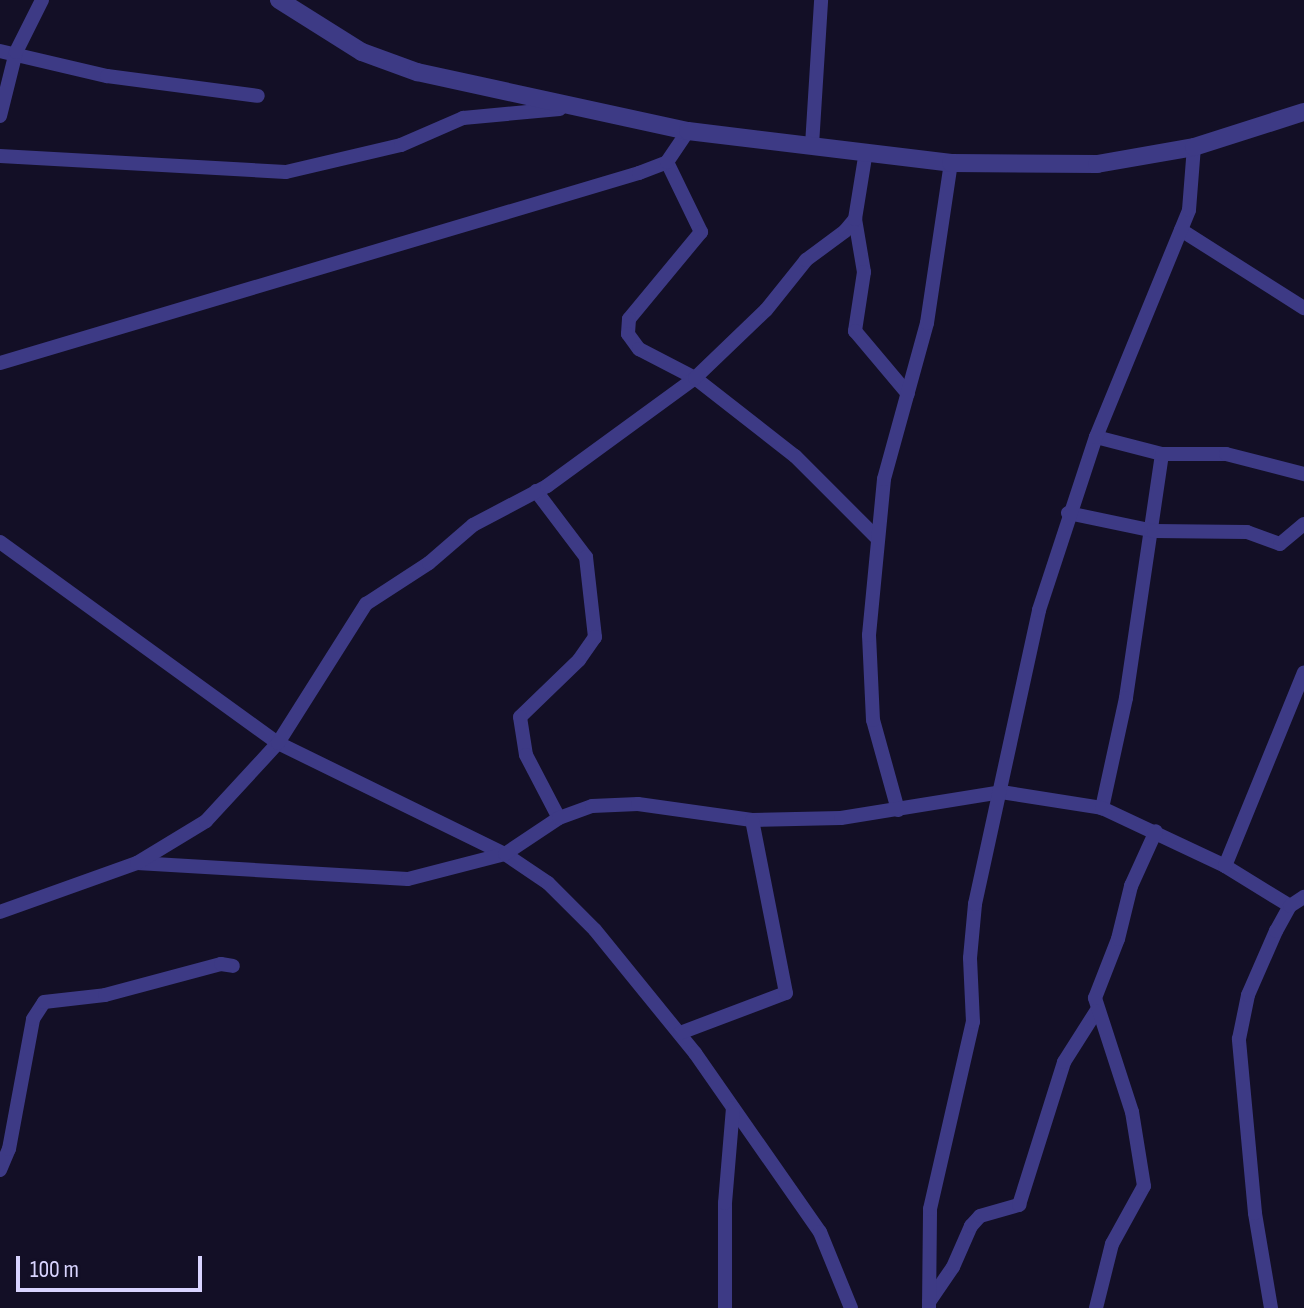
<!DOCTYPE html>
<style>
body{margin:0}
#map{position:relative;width:1304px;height:1308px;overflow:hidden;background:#130f26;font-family:"Sofia Sans Condensed",sans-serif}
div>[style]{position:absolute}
.minor>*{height:14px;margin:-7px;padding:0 7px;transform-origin:7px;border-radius:7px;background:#3d3a85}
.tertiary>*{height:18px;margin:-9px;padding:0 9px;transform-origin:9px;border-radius:9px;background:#3d3a85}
span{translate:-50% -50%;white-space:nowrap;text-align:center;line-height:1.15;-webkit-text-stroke:6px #130f26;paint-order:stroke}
.scale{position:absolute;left:16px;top:1256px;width:186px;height:36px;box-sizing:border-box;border:4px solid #d9d4ff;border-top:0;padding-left:10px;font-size:24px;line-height:28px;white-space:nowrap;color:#d9d4ff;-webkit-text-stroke:6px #130f26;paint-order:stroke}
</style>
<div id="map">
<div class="minor">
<div style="left:0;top:51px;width:110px;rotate:13.2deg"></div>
<div style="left:107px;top:76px;width:152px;rotate:7.5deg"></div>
<div style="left:0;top:116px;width:66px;rotate:-76deg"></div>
<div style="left:16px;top:52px;width:58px;rotate:-63.4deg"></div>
<div style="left:812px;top:145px;width:145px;rotate:-86.4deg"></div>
<div style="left:0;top:156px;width:286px;rotate:3.2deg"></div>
<div style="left:286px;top:172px;width:118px;rotate:-13.2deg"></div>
<div style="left:401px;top:145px;width:68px;rotate:-23.5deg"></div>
<div style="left:463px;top:118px;width:97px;rotate:-5.3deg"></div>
<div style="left:667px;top:162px;width:78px;rotate:64.1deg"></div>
<div style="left:701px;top:232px;width:113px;rotate:129.6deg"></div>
<div style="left:629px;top:319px;width:15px;rotate:94deg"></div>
<div style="left:628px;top:334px;width:19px;rotate:54deg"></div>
<div style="left:639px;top:349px;width:63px;rotate:27.4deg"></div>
<div style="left:695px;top:378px;width:127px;rotate:38deg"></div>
<div style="left:795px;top:456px;width:117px;rotate:45deg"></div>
<div style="left:855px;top:219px;width:54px;rotate:80.4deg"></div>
<div style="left:864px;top:272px;width:60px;rotate:98.7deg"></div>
<div style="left:855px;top:331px;width:82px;rotate:49.9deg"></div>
<div style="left:1181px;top:230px;width:146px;rotate:32.4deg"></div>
<div style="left:0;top:363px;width:667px;rotate:-16.56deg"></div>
<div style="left:639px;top:173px;width:30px;rotate:-21deg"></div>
<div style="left:667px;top:162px;width:37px;rotate:-56deg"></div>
<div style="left:1096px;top:437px;width:68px;rotate:14.4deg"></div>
<div style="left:1162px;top:454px;width:247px;rotate:98.4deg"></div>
<div style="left:1126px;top:698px;width:113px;rotate:102.3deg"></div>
<div style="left:1162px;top:454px;width:64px"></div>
<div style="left:1226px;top:454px;width:81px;rotate:14.4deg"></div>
<div style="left:536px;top:491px;width:83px;rotate:52.9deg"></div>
<div style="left:586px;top:557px;width:81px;rotate:83.6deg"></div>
<div style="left:595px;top:637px;width:28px;rotate:125deg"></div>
<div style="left:579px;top:660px;width:82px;rotate:136deg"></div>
<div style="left:520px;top:717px;width:38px;rotate:81deg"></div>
<div style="left:526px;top:755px;width:71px;rotate:62.4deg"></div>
<div style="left:1068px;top:513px;width:88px;rotate:11.8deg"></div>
<div style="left:1154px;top:531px;width:93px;rotate:0.6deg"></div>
<div style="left:1247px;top:532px;width:35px;rotate:20deg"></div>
<div style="left:1280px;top:544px;width:31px;rotate:-40deg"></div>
<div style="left:0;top:542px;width:343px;rotate:35.9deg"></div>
<div style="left:278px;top:743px;width:253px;rotate:26.1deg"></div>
<div style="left:505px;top:854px;width:52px;rotate:34deg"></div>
<div style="left:548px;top:883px;width:66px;rotate:45deg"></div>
<div style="left:595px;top:930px;width:159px;rotate:50.9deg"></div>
<div style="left:695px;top:1053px;width:218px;rotate:55.1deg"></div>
<div style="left:820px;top:1232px;width:82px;rotate:67.8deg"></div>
<div style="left:898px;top:810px;width:93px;rotate:-105.5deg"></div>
<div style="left:873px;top:720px;width:85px;rotate:-92.7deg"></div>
<div style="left:869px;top:635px;width:157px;rotate:-84.5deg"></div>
<div style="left:884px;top:479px;width:162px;rotate:-74.6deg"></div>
<div style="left:927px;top:323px;width:162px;rotate:-81.5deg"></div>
<div style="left:137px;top:863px;width:271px;rotate:3.4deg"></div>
<div style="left:408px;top:879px;width:100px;rotate:-14.5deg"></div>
<div style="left:505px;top:854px;width:65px;rotate:-33.7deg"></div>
<div style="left:559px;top:818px;width:35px;rotate:-20deg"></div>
<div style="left:592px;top:806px;width:46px;rotate:-2.5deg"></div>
<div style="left:638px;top:804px;width:115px;rotate:8deg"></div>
<div style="left:752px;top:820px;width:89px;rotate:-1.3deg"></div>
<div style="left:841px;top:818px;width:162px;rotate:-9.2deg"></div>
<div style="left:1001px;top:792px;width:102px;rotate:9deg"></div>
<div style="left:1102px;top:808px;width:136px;rotate:25.2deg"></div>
<div style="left:1225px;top:866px;width:76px;rotate:31.6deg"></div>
<div style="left:1225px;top:866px;width:209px;rotate:-67.8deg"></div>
<div style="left:0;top:912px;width:145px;rotate:-19.7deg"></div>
<div style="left:137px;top:863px;width:81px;rotate:-31.3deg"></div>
<div style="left:206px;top:821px;width:106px;rotate:-47.3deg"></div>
<div style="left:278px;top:743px;width:165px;rotate:-57.7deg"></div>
<div style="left:366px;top:604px;width:75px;rotate:-33.1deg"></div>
<div style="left:429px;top:563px;width:58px;rotate:-40.8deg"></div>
<div style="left:473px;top:525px;width:84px;rotate:-27.8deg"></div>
<div style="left:547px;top:486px;width:183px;rotate:-36.1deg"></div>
<div style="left:695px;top:378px;width:98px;rotate:-43.8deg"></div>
<div style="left:766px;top:310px;width:64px;rotate:-51.3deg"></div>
<div style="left:806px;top:260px;width:49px;rotate:-36.6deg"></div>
<div style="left:845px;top:231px;width:16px;rotate:-50deg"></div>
<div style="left:855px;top:219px;width:69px;rotate:-80.8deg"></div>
<div style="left:680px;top:1033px;width:113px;rotate:-20.7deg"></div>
<div style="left:786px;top:993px;width:176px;rotate:-101.1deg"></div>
<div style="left:0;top:1170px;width:23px;rotate:-67deg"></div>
<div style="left:9px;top:1149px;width:132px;rotate:-79.5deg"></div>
<div style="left:33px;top:1019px;width:20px;rotate:-57deg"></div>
<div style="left:44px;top:1002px;width:61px;rotate:-6.5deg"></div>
<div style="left:105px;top:995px;width:120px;rotate:-15deg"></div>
<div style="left:221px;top:964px;width:12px;rotate:9deg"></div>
<div style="left:929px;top:1302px;width:42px;rotate:-55.6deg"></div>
<div style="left:953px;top:1267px;width:45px;rotate:-66.3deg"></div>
<div style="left:971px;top:1226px;width:13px;rotate:-48deg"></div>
<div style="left:980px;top:1216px;width:41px;rotate:-15.8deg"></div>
<div style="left:1019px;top:1205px;width:150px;rotate:-72.5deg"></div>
<div style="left:1064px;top:1062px;width:62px;rotate:-57.6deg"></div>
<div style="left:725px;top:1308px;width:105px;rotate:-90deg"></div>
<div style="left:725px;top:1203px;width:95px;rotate:-85.2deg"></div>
<div style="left:929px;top:1308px;width:99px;rotate:-89.4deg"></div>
<div style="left:930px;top:1209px;width:192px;rotate:-77.1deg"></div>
<div style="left:973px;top:1022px;width:64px;rotate:-92.7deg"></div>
<div style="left:970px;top:958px;width:54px;rotate:-84.7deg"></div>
<div style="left:975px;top:904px;width:301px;rotate:-77.7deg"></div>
<div style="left:1039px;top:610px;width:182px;rotate:-71.8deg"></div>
<div style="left:1096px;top:437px;width:245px;rotate:-67.7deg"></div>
<div style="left:1189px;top:210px;width:63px;rotate:-85.5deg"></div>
<div style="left:1096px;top:1308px;width:66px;rotate:-76deg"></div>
<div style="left:1112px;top:1244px;width:66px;rotate:-61.1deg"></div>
<div style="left:1144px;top:1186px;width:75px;rotate:-99.2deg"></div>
<div style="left:1132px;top:1112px;width:120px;rotate:-108deg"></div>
<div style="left:1095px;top:998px;width:63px;rotate:-68.7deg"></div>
<div style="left:1118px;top:939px;width:55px;rotate:-76.2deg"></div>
<div style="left:1131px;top:886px;width:60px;rotate:-65.6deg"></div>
<div style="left:1271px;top:1308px;width:96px;rotate:-99.6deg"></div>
<div style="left:1255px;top:1213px;width:175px;rotate:-95.3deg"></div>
<div style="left:1239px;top:1039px;width:45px;rotate:-78.4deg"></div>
<div style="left:1248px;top:995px;width:70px;rotate:-66.4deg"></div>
<div style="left:1276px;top:931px;width:29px;rotate:-61deg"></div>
<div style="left:1290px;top:906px;width:17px;rotate:-33deg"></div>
</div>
<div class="tertiary">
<div style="left:279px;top:0;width:98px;rotate:32.1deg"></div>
<div style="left:362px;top:52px;width:59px;rotate:20deg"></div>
<div style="left:417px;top:72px;width:277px;rotate:12.3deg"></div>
<div style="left:688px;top:131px;width:265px;rotate:6.9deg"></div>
<div style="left:951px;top:163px;width:146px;rotate:0.4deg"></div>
<div style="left:1097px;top:164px;width:98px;rotate:-9.9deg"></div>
<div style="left:1194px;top:147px;width:115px;rotate:-17.7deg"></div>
</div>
<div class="scale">100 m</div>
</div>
